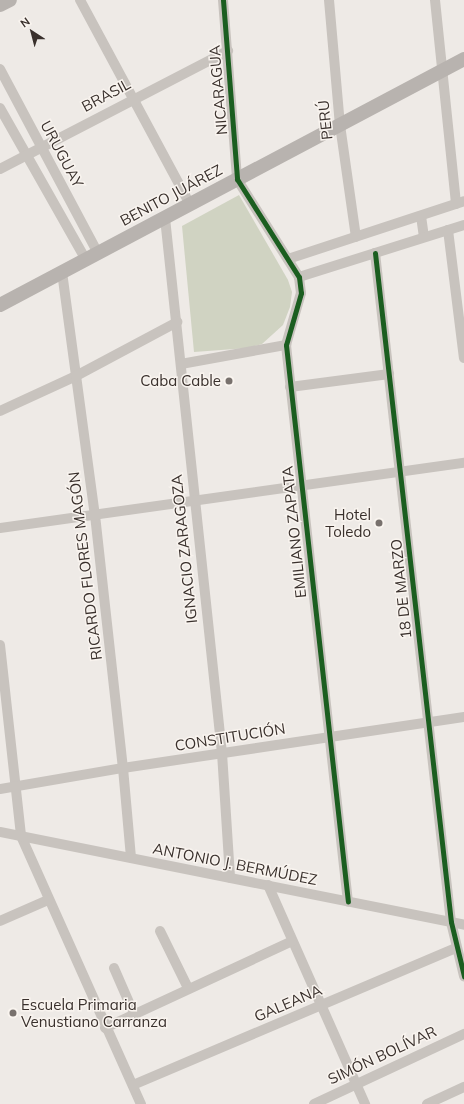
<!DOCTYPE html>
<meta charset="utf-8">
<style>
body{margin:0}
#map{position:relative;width:464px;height:1104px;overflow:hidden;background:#eeeae6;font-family:Mulish,sans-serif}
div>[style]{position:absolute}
.green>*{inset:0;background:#d0d3c2}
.street>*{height:10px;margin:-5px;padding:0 5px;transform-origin:5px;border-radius:5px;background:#c8c3be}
.secondary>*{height:14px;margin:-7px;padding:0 7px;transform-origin:7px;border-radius:7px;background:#b8b3af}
.cycleway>*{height:5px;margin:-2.5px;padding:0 2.5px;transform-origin:2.5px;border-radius:2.5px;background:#1b5e20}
.dots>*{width:11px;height:11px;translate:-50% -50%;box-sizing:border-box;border:2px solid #f9f4ef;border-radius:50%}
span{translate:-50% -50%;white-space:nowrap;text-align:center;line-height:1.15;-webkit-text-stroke:3px #f9f4ef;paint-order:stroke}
.street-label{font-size:15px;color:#39302c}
.poi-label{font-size:15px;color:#39302c}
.right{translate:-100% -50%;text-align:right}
.left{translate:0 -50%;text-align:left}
.north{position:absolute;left:12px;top:12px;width:40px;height:40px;-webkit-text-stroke:3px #f9f4ef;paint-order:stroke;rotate:324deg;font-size:11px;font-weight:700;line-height:16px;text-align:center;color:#39302c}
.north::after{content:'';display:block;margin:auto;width:14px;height:18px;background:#39302c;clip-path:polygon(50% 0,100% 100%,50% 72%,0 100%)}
</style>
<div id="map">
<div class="green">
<div style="clip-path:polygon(239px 195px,288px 280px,292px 292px,290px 307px,283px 325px,262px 344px,248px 348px,194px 352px,182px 226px)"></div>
</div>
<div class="street">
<div style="left:80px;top:0;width:232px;rotate:61.7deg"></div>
<div style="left:223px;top:0;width:180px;rotate:85.5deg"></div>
<div style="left:237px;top:179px;width:116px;rotate:57.7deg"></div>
<div style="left:299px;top:277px;width:16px;rotate:83deg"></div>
<div style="left:301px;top:293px;width:54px;rotate:106.1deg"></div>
<div style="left:286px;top:345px;width:560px;rotate:83.65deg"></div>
<div style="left:329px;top:0;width:125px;rotate:85deg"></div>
<div style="left:340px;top:125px;width:113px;rotate:81.9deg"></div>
<div style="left:435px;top:0;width:205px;rotate:84.1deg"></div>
<div style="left:0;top:69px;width:208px;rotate:62deg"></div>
<div style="left:0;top:108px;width:175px;rotate:60.5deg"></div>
<div style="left:0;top:169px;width:257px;rotate:-27.4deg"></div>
<div style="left:421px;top:216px;width:21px;rotate:82deg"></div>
<div style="left:165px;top:218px;width:538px;rotate:83.92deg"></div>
<div style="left:222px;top:753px;width:125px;rotate:86.3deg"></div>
<div style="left:448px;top:230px;width:129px;rotate:82.9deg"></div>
<div style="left:375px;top:253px;width:673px;rotate:83.52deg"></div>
<div style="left:451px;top:922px;width:56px;rotate:76.5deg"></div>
<div style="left:288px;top:259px;width:185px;rotate:-18.2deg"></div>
<div style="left:62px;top:272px;width:245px;rotate:82.3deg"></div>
<div style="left:95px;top:515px;width:255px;rotate:83.7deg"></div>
<div style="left:123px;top:768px;width:90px;rotate:84.9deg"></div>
<div style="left:299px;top:277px;width:173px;rotate:-17.5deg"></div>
<div style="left:181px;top:364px;width:107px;rotate:-10.3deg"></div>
<div style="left:290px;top:387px;width:100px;rotate:-7.5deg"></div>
<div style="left:0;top:411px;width:84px;rotate:-24.7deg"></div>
<div style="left:76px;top:376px;width:115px;rotate:-28.1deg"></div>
<div style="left:0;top:528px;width:469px;rotate:-8deg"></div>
<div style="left:0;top:645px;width:192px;rotate:83.7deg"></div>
<div style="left:21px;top:836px;width:294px;rotate:65.9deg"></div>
<div style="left:0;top:789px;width:125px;rotate:-9.7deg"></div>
<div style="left:123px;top:768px;width:345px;rotate:-8.5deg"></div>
<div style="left:0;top:832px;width:473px;rotate:11.3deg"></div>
<div style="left:268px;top:885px;width:240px;rotate:66.1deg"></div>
<div style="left:0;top:921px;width:52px;rotate:-23.6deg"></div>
<div style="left:160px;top:931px;width:64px;rotate:63.8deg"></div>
<div style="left:114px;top:968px;width:50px;rotate:66.5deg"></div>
<div style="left:105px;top:1028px;width:206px;rotate:-24.9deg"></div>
<div style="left:133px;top:1085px;width:351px;rotate:-23deg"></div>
<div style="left:314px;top:1104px;width:166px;rotate:-25deg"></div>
<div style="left:427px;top:1104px;width:41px;rotate:-24.7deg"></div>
</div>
<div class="secondary">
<div style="left:0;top:5px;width:11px;rotate:-27deg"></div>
<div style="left:0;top:305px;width:525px;rotate:-27.93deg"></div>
</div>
<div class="cycleway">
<div style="left:223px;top:0;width:180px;rotate:85.5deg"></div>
<div style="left:237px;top:179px;width:116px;rotate:57.7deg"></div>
<div style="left:299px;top:277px;width:16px;rotate:83deg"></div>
<div style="left:301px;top:293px;width:54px;rotate:106.1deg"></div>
<div style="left:286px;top:345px;width:560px;rotate:83.65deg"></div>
<div style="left:375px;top:253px;width:673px;rotate:83.52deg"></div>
<div style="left:451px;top:922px;width:56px;rotate:76.5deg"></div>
</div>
<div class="dots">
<div style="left:229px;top:381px;background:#78716d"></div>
<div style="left:379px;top:523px;background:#78716d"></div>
<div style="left:13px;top:1013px;background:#78716d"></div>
</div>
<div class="street-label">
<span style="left:218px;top:90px;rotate:-95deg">NICARAGUA</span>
<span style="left:106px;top:95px;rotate:-28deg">BRASIL</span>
<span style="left:325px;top:120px;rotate:-96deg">PERÚ</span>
<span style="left:62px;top:154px;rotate:62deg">URUGUAY</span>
<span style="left:171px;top:195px;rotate:-28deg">BENITO JUÁREZ</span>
<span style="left:294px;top:532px;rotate:-96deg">EMILIANO ZAPATA</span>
<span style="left:184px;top:549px;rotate:-96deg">IGNACIO ZARAGOZA</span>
<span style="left:85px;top:566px;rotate:-97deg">RICARDO FLORES MAGÓN</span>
<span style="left:401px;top:589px;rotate:-96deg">18 DE MARZO</span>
<span style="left:230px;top:737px;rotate:-9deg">CONSTITUCIÓN</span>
<span style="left:235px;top:864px;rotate:11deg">ANTONIO J. BERMÚDEZ</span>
<span style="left:288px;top:1003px;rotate:-23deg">GALEANA</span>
<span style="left:382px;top:1055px;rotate:-25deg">SIMÓN BOLÍVAR</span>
</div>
<div class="poi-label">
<span class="right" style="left:221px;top:381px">Caba Cable</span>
<span class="right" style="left:371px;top:523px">Hotel<br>Toledo</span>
<span class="left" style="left:21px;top:1013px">Escuela Primaria<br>Venustiano Carranza</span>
</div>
<div class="north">N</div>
</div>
